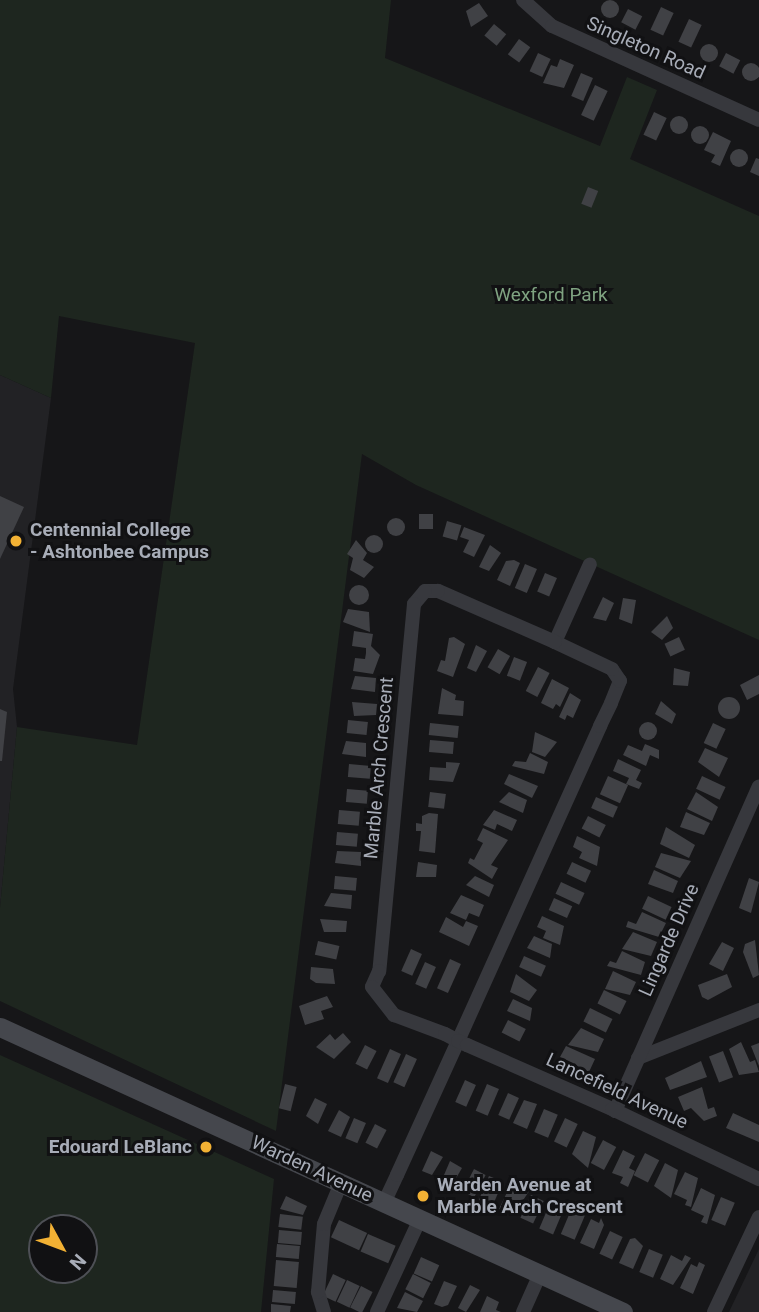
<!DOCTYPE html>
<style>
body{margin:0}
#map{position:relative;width:759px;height:1312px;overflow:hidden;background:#161618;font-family:Roboto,sans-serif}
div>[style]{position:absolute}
.built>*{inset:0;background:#222225}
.green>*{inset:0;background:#1e261f}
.building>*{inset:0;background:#404145;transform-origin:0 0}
.round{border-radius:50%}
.minor>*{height:14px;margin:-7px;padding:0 7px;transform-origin:7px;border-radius:7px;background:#37383d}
.secondary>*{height:19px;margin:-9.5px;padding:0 9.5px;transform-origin:9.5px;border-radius:9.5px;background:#45474d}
.dots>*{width:19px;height:19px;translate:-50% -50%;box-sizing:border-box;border:4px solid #111113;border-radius:50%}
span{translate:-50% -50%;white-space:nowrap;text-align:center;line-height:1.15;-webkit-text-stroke:6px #111113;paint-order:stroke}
.street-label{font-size:19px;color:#a8adb8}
.park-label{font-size:19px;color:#7fa381}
.poi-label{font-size:19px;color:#a8adb8;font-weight:700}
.left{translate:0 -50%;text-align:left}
.right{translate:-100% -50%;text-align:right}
.north{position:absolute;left:28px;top:1214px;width:70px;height:70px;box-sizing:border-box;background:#111113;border:2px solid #4d4f55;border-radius:50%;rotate:131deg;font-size:19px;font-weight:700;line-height:28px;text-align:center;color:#a8adb8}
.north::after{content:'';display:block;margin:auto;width:24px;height:32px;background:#f2b134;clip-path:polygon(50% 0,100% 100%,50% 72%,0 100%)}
</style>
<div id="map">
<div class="built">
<div style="clip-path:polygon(0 375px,51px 398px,13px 689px,17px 727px,0 908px)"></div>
<div style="clip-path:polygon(759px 1249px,759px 1312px,729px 1312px)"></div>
</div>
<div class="green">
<div style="clip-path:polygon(0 0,391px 0,385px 58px,600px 146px,627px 77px,657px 90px,630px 159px,759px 216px,759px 640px,416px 485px,362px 454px,276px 1131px,0 1001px,0 908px,17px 727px,137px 745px,195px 343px,59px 316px,51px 398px,0 375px)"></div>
<div style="clip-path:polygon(evenodd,0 1055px,274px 1179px,261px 1312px,0 1312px,0 1055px,42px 1228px,84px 1228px,84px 1270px,42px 1270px,42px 1228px)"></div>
</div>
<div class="building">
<div class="round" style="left:601px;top:0;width:18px;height:18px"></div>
<div style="clip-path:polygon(479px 3px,488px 16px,471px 27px,466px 11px)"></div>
<div style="left:661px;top:7px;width:14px;height:25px;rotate:25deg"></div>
<div style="left:628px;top:9px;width:16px;height:15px;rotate:27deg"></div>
<div style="left:689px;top:19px;width:14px;height:25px;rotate:25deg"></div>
<div style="left:494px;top:24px;width:16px;height:15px;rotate:40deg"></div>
<div style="left:519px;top:39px;width:14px;height:19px;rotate:36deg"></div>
<div class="round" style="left:700px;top:44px;width:18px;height:18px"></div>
<div style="left:538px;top:53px;width:14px;height:20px;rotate:25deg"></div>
<div style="left:726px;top:53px;width:16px;height:15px;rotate:27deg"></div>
<div style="clip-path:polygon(560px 59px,574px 65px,564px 88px,543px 83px,551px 65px,557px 67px)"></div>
<div class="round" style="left:742px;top:63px;width:18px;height:18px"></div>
<div style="left:581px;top:73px;width:13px;height:25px;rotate:23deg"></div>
<div style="left:595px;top:85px;width:14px;height:33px;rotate:25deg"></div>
<div style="left:654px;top:112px;width:14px;height:25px;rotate:25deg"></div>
<div class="round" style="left:670px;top:116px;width:18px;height:18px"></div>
<div class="round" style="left:691px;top:126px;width:18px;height:18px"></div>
<div style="clip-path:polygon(713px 132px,731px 141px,720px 166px,711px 162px,715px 155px,704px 150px)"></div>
<div class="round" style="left:730px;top:149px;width:18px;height:18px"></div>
<div style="clip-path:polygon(756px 158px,759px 159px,759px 176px,750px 172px)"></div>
<div style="left:588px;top:187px;width:11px;height:18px;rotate:22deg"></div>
<div style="clip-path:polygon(0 496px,24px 507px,0 559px)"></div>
<div style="left:419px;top:514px;width:14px;height:15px"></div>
<div class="round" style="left:387px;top:518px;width:18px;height:18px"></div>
<div style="left:447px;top:521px;width:15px;height:16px;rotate:16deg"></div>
<div style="clip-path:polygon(464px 527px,485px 535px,474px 557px,463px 552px,469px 540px,460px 537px)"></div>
<div class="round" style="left:365px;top:535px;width:18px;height:18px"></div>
<div style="clip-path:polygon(356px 540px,367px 553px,363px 560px,374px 567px,364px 578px,350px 570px,353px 558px,347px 554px)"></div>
<div style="clip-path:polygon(490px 545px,501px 553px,489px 571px,479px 567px)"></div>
<div style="clip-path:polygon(514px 560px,520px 563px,510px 586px,497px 580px,506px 561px)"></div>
<div style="left:525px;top:564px;width:13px;height:26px;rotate:23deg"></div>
<div style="left:545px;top:573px;width:13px;height:20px;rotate:23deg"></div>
<div class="round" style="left:349px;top:585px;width:20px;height:20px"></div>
<div style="clip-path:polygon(603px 597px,614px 603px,606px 621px,593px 618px)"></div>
<div style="clip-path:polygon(623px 598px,636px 600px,632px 624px,619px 619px)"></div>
<div style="clip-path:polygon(348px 609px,369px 612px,370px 632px,343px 622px)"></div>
<div style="clip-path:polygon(667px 616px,673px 628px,662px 640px,651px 632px)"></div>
<div style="clip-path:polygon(354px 631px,373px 634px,371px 646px,380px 655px,373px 674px,353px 671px,355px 658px,365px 659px,366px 653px,366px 648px,352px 646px)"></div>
<div style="clip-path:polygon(454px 637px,465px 644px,453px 677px,437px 671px,441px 660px,445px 661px,449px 638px)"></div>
<div style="left:679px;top:637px;width:14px;height:16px;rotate:65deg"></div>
<div style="clip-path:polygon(476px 645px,487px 651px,476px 672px,467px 668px)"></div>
<div style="left:498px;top:649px;width:14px;height:21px;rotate:30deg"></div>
<div style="left:514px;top:657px;width:14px;height:20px;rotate:21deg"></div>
<div style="left:538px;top:667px;width:13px;height:27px;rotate:27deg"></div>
<div style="clip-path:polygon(674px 668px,690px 672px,688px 686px,673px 685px)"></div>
<div style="clip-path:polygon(759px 675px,759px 694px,747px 700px,740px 685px)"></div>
<div style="clip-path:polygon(355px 676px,376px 678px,375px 692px,351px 689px)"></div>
<div style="clip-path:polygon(552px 679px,569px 688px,560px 707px,556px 704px,553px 709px,541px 703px)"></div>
<div style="clip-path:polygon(442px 688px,456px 695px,455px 700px,464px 701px,463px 716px,438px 714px)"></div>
<div style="clip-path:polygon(570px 693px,581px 700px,573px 718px,567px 715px,565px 720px,559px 717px)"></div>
<div class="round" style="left:718px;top:697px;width:22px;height:22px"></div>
<div style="clip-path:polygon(661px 701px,676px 714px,672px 724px,655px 714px)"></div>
<div style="clip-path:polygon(352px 702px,377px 704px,376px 715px,354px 716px)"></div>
<div style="clip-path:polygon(0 709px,7px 712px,2px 761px,0 761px)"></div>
<div style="left:348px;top:720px;width:20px;height:13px;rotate:6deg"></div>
<div class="round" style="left:639px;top:722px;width:18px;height:18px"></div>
<div style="left:430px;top:723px;width:29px;height:12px;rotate:6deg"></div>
<div style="left:713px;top:723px;width:14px;height:22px;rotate:25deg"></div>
<div style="clip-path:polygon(535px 732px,557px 742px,545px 757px,532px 752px)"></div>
<div style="left:430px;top:740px;width:24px;height:12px;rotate:5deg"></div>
<div style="clip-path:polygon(346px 741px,366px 743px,366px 757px,342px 754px)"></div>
<div style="clip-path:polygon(645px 744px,659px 750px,659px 759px,650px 755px,646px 766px,623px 755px,628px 745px,642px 751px)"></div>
<div style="clip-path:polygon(705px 748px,728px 758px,719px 777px,698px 762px)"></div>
<div style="clip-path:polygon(530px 753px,548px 762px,544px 774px,512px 766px,515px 761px,526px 762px)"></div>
<div style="clip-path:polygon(618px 759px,641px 770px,636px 780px,642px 783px,639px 789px,626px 784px,629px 778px,613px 771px)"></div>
<div style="clip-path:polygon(446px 762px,460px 763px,453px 782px,429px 780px,430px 767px,446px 768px)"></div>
<div style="left:349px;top:764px;width:22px;height:13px;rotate:5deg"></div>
<div style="clip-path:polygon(509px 774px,538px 786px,532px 798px,504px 784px)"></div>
<div style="left:608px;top:776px;width:22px;height:20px;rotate:24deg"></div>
<div style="left:702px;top:776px;width:26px;height:14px;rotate:25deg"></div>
<div style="left:347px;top:789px;width:21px;height:13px;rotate:5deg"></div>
<div style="left:430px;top:792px;width:16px;height:15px;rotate:7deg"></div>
<div style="clip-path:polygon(509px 792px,527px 800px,523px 813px,499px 802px)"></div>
<div style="clip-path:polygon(696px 792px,718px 807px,712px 821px,687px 809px)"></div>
<div style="left:596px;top:797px;width:24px;height:12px;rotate:24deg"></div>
<div style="left:339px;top:810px;width:21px;height:14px;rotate:5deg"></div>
<div style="clip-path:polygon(494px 810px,517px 820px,512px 831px,497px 824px,495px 830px,483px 825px)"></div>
<div style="clip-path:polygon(686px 812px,710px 823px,704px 835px,680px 827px)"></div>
<div style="clip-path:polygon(429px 813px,438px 814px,435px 853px,419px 851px,421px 831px,416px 831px,416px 823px,422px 824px,422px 816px)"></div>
<div style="left:588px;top:816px;width:20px;height:14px;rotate:27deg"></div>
<div style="clip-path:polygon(666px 827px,695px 845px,689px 858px,660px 844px)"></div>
<div style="clip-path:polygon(483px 828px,508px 840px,491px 865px,498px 868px,492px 879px,468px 863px,470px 858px,474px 860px,483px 843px,477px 840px)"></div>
<div style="left:337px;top:832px;width:21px;height:13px;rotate:5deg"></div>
<div style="clip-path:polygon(577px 836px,600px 847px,597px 866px,579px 858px,582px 852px,573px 847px)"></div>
<div style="clip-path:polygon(337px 851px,361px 852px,361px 866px,335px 863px)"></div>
<div style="clip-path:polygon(661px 853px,691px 861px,680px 878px,655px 867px)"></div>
<div style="clip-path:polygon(418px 862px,437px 865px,436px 877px,416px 877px)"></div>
<div style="left:572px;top:862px;width:21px;height:13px;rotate:25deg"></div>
<div style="clip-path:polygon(654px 870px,678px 881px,673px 893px,648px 884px)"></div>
<div style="left:335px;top:876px;width:22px;height:13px;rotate:5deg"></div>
<div style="clip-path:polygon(475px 876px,494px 885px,489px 897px,466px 885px)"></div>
<div style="clip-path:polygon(749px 878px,759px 882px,751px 913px,739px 908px)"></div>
<div style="left:561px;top:882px;width:26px;height:13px;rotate:25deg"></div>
<div style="clip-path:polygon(331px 893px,352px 895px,351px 909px,324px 906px)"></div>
<div style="clip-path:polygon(461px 895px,484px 905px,479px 917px,469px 913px,466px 920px,450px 913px)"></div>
<div style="left:648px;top:896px;width:26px;height:14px;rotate:25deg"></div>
<div style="left:554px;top:898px;width:20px;height:13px;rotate:24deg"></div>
<div style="clip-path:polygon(642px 912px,666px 923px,659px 937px,626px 927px,628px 921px,636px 924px)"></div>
<div style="clip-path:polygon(542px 916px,564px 926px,560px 945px,543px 938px,546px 931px,537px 927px)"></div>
<div style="clip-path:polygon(446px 917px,463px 927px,466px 921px,478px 926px,469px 946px,439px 932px)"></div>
<div style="clip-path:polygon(320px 919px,347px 921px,346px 932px,324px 932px)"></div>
<div style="clip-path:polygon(633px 932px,657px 942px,651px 956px,622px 949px)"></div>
<div style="clip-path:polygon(534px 936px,552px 944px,550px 958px,527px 948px)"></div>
<div style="clip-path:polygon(755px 940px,759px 975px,753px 978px,743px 952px,745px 944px)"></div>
<div style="left:318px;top:941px;width:22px;height:14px;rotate:13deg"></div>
<div style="clip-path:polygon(722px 942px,734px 948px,723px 971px,709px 964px)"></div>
<div style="left:411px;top:949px;width:12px;height:24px;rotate:24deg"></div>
<div style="clip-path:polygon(622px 951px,645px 962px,641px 975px,607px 966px,610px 961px,616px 963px)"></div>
<div style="left:524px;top:956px;width:24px;height:12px;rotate:24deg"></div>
<div style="left:450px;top:959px;width:12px;height:32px;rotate:24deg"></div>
<div style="left:425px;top:962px;width:12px;height:24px;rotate:24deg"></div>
<div style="clip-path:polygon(311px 967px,333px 969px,335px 984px,316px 983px,310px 979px)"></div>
<div style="clip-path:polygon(613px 971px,636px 982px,630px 995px,605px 989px)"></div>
<div style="clip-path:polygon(516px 974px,537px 990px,529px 1001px,510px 992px)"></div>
<div style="clip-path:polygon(727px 974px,732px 987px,708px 1000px,702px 997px,698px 985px)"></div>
<div style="left:604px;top:990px;width:25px;height:15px;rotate:26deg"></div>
<div style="clip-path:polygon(327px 996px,333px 1007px,321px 1011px,324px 1019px,305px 1025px,299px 1006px)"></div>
<div style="clip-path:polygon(513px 999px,532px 1008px,530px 1021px,507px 1011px)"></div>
<div style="left:590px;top:1008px;width:25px;height:15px;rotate:26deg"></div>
<div style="left:508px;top:1020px;width:20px;height:14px;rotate:27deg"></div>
<div style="clip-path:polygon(581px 1028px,604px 1039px,598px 1052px,568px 1045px)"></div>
<div style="clip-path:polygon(343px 1033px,351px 1042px,334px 1059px,316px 1047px,330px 1034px,335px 1040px)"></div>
<div style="clip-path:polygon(741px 1042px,750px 1062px,755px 1060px,759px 1072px,739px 1075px,729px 1049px)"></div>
<div style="clip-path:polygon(759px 1043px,759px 1066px,751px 1046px)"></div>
<div style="left:365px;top:1045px;width:13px;height:21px;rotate:27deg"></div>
<div style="clip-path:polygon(566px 1046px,595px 1059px,589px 1072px,560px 1057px)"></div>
<div style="left:390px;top:1049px;width:12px;height:32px;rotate:24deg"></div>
<div style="left:723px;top:1051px;width:28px;height:15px;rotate:69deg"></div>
<div style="left:406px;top:1054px;width:12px;height:31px;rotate:24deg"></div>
<div style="clip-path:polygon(701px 1061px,707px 1077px,670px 1090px,665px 1078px)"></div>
<div style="left:465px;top:1080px;width:12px;height:24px;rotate:24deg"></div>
<div style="left:285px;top:1084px;width:12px;height:25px;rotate:14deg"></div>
<div style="left:487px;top:1084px;width:13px;height:29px;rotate:23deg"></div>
<div style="clip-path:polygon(702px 1087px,708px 1109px,714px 1107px,717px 1116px,704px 1121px,691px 1108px,684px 1111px,678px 1097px)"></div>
<div style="left:508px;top:1093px;width:12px;height:24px;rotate:24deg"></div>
<div style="clip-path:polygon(315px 1098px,327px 1104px,318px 1124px,306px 1116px)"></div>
<div style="clip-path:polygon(524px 1100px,537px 1104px,527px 1129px,513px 1123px)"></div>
<div style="left:544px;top:1109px;width:15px;height:25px;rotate:23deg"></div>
<div style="clip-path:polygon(339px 1110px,350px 1117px,341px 1137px,328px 1131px)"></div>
<div style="clip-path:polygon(733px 1113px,759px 1125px,759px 1142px,726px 1128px)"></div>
<div style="left:354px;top:1118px;width:13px;height:22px;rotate:23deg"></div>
<div style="left:565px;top:1118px;width:14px;height:26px;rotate:25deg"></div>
<div style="left:375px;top:1124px;width:13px;height:21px;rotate:27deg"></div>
<div style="clip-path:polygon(583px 1131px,596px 1137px,588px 1168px,572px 1154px)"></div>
<div style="left:603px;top:1140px;width:15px;height:26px;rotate:28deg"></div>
<div style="clip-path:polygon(623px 1150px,635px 1156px,629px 1168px,635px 1171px,628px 1187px,620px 1183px,623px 1177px,612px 1173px)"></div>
<div style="clip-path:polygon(431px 1151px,443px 1157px,432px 1175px,422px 1171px)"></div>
<div style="left:645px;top:1153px;width:16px;height:25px;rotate:27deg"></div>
<div style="clip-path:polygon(450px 1161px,462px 1168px,451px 1187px,441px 1182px)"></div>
<div style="clip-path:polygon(665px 1163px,678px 1170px,671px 1198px,654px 1186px)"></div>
<div style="left:474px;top:1169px;width:13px;height:25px;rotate:27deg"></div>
<div style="clip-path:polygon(685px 1172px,698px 1178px,691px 1207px,685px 1205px,687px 1200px,674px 1194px)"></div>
<div style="left:489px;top:1176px;width:15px;height:26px;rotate:23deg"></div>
<div style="clip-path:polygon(524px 1183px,532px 1187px,513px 1215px,499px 1209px,510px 1186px,521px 1191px)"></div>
<div style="clip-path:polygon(701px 1188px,715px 1195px,707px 1224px,701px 1222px,704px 1216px,691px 1210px)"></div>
<div style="left:531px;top:1195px;width:14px;height:25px;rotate:25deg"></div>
<div style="clip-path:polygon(286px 1196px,307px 1206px,303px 1215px,280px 1209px)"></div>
<div style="left:721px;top:1197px;width:15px;height:25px;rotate:23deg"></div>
<div style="left:551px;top:1201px;width:15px;height:30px;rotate:23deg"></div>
<div style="left:571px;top:1210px;width:15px;height:26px;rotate:23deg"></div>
<div style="left:280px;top:1214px;width:23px;height:13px;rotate:7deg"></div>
<div style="clip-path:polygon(601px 1218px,604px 1225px,594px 1249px,580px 1243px,591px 1219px,599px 1223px)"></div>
<div style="left:339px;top:1220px;width:31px;height:19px;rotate:25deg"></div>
<div style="left:279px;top:1230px;width:23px;height:13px;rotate:5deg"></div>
<div style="left:610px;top:1231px;width:14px;height:25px;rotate:25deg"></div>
<div style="left:368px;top:1234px;width:30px;height:19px;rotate:23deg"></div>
<div style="clip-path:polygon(635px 1238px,643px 1246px,633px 1269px,619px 1263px,630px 1239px)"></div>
<div style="left:277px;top:1244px;width:23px;height:13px;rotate:5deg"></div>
<div style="left:649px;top:1249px;width:15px;height:25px;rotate:23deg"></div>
<div style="clip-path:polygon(671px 1255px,682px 1261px,685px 1255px,691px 1258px,673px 1285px,660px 1279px)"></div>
<div style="left:421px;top:1257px;width:20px;height:18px;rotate:24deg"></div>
<div style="left:276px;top:1260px;width:23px;height:26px;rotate:5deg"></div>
<div style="clip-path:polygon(699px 1262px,705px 1265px,693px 1294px,680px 1288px,691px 1264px,697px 1267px)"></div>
<div style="left:333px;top:1274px;width:14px;height:24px;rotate:25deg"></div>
<div style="left:413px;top:1274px;width:20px;height:17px;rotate:27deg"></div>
<div style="left:347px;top:1280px;width:14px;height:24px;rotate:25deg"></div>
<div style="clip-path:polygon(444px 1281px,457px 1286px,448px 1305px,442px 1307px,434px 1304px)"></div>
<div style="clip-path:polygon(470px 1285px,480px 1290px,466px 1312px,458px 1308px)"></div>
<div style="left:361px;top:1286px;width:13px;height:24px;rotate:27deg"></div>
<div style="left:273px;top:1290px;width:23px;height:12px;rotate:5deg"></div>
<div style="clip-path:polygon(405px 1292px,423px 1301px,417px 1312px,397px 1308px)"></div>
<div style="clip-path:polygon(487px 1296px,499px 1302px,496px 1310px,501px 1312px,480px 1312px)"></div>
<div style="clip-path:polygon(271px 1304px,291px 1306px,290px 1312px,271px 1312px)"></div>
</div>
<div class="minor">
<div style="left:523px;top:0;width:39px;rotate:42deg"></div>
<div style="left:552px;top:26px;width:227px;rotate:24.4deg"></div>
<div style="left:555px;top:642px;width:85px;rotate:-65.8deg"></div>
<div style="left:638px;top:1058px;width:130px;rotate:-21.6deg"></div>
<div style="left:615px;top:1111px;width:355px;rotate:-66.1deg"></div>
<div style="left:384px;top:1203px;width:31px;rotate:-65deg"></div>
<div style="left:397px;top:1175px;width:147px;rotate:-65.5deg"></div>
<div style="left:458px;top:1041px;width:346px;rotate:-65.7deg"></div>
<div style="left:600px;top:726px;width:25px;rotate:-64deg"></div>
<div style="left:611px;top:703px;width:24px;rotate:-68deg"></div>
<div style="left:620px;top:681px;width:14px;rotate:-124deg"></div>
<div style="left:612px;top:669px;width:63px;rotate:-154.7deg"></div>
<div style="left:555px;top:642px;width:128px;rotate:-156.4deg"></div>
<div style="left:438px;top:591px;width:13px;rotate:180deg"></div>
<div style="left:425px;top:591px;width:17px;rotate:130deg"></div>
<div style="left:414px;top:604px;width:369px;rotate:95.4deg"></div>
<div style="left:379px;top:971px;width:17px;rotate:114deg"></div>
<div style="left:372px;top:987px;width:36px;rotate:52deg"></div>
<div style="left:394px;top:1015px;width:54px;rotate:20.4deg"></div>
<div style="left:445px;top:1034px;width:15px;rotate:28deg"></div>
<div style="left:458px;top:1041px;width:10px;rotate:24deg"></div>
<div style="left:467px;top:1045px;width:158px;rotate:23.8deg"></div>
<div style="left:612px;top:1109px;width:163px;rotate:25.5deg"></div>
<div style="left:324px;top:1312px;width:21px;rotate:-107deg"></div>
<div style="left:318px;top:1292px;width:68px;rotate:-85deg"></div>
<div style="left:324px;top:1224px;width:44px;rotate:-67.5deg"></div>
<div style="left:377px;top:1312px;width:102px;rotate:-65.2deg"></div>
<div style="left:523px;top:1312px;width:42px;rotate:-65.9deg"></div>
<div style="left:714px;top:1312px;width:105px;rotate:-64.7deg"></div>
</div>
<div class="secondary">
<div style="left:0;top:1027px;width:685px;rotate:24.58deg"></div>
</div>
<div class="dots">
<div style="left:16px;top:541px;background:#f2b134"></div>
<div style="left:206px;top:1147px;background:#f2b134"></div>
<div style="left:423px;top:1196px;background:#f2b134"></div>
</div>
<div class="street-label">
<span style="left:646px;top:48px;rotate:24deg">Singleton Road</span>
<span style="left:379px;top:768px;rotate:-85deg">Marble Arch Crescent</span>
<span style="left:669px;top:940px;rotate:-66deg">Lingarde Drive</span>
<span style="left:617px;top:1091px;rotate:25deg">Lancefield Avenue</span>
<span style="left:312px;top:1169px;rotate:25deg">Warden Avenue</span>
</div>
<div class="park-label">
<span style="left:551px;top:295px">Wexford Park</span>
</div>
<div class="poi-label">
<span class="left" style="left:30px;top:541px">Centennial College<br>- Ashtonbee Campus</span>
<span class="right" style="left:192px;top:1147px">Edouard LeBlanc</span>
<span class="left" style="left:437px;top:1196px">Warden Avenue at<br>Marble Arch Crescent</span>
</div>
<div class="north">N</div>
</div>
